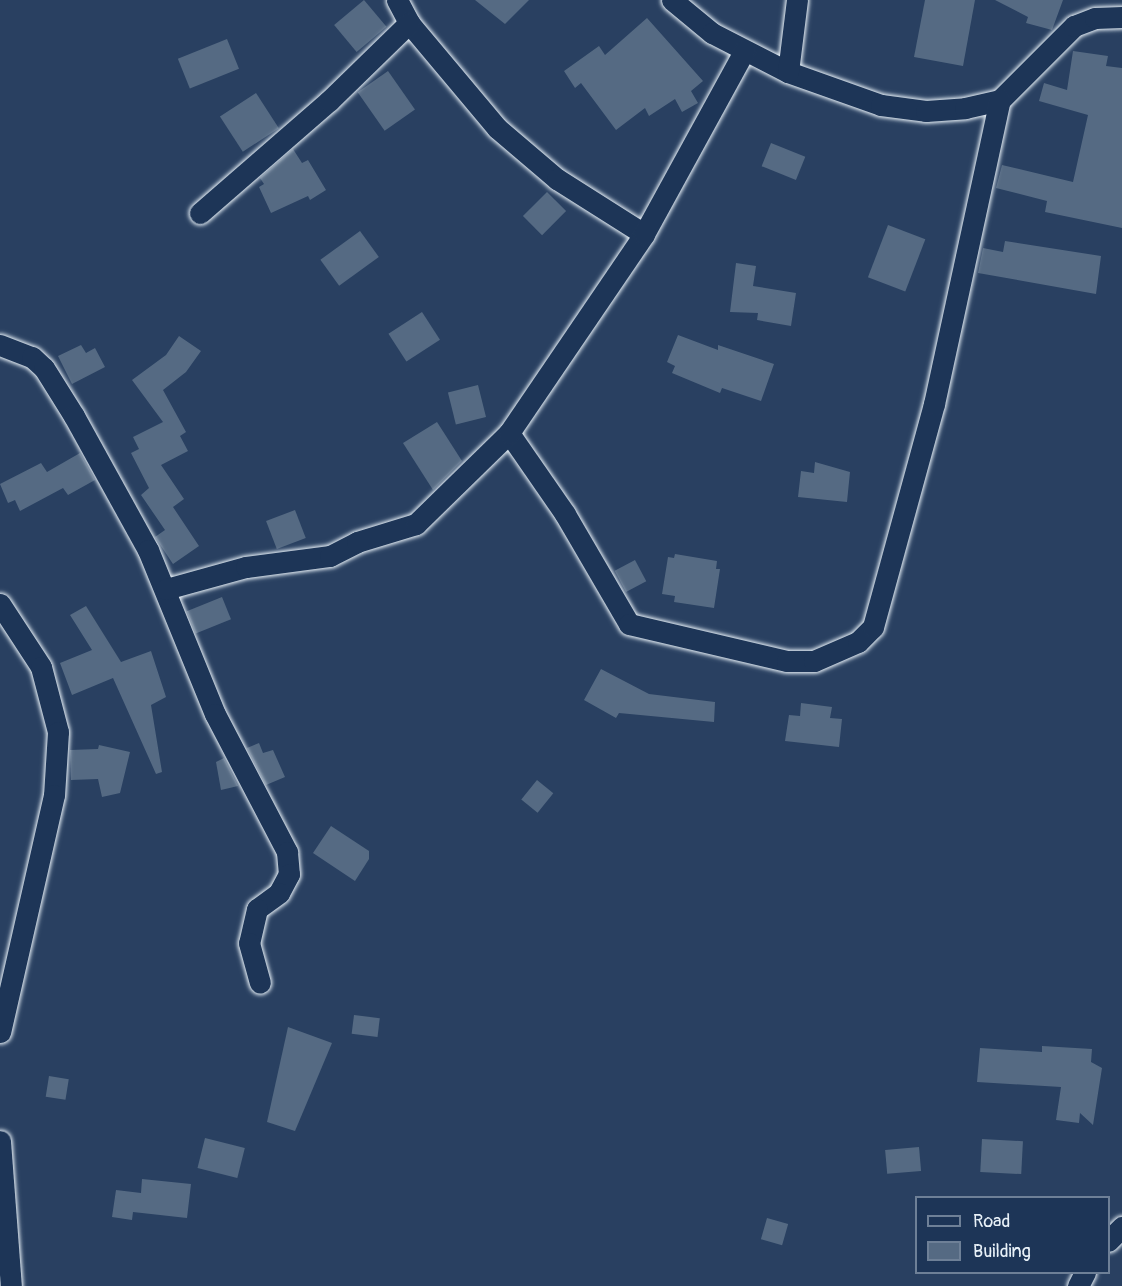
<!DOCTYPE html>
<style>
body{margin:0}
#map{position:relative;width:1122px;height:1286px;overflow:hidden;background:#294061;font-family:Pangolin,sans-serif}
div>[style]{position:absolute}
.building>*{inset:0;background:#556a83;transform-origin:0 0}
.roads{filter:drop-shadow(0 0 2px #e8f1f8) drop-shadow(0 0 2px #e8f1f8)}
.minor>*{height:21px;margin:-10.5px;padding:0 10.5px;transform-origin:10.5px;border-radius:10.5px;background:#1d3557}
span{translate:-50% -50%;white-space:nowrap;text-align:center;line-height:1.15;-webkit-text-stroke:4.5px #1d3557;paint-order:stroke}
.legend{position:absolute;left:915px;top:1196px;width:195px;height:78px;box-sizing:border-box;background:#1d3557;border:2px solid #6e8097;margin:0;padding:8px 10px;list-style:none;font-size:18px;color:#e8f1f8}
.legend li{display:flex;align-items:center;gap:12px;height:30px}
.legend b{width:30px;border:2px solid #6e8097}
</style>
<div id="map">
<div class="building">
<div style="left:364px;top:0;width:35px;height:39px;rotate:50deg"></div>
<div style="clip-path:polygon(475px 0,529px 0,505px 24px)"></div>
<div style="clip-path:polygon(925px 0,975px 0,963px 66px,914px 57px)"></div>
<div style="clip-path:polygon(995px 0,1063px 0,1052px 30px,1026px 23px,1028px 17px)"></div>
<div style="clip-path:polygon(647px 18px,703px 81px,691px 91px,698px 103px,682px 112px,675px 99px,649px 116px,645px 108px,616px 130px,581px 83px,575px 88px,564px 71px,599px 46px,605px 55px)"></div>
<div style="left:227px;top:39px;width:32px;height:53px;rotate:68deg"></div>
<div style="clip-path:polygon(1073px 51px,1108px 56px,1106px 66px,1122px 68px,1122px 228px,1045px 212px,1047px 201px,996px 188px,1002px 165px,1073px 182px,1088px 115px,1039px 101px,1044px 83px,1067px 90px)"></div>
<div style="left:388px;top:71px;width:47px;height:37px;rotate:55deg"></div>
<div style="left:256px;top:93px;width:42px;height:43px;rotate:57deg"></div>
<div style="left:771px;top:143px;width:37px;height:25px;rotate:22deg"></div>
<div style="clip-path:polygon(293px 149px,302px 163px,308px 160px,326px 190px,310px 200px,308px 196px,271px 213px,259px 187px,264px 184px,260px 178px)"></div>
<div style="left:547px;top:192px;width:27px;height:34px;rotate:45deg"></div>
<div style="left:888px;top:225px;width:40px;height:56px;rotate:21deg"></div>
<div style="left:360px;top:231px;width:32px;height:49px;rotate:54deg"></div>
<div style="clip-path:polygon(1005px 241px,1101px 256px,1096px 294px,978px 273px,983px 248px,1003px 252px)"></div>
<div style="clip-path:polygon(736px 263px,756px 266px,753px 286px,796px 293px,791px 326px,757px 320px,758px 313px,730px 312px)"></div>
<div style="left:422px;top:312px;width:33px;height:40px;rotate:57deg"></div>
<div style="clip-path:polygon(678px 335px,718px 350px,718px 345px,774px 364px,761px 401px,722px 388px,720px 393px,672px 373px,675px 366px,667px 362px)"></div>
<div style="clip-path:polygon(179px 336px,201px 351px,186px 372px,163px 390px,186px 432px,180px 436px,188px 451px,161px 465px,184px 499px,173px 507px,199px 546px,173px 564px,155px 537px,165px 530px,141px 495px,149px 488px,131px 453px,139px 449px,133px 437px,163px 422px,132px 380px,166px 355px)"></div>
<div style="clip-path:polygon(81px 345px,86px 353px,95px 348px,105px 367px,72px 384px,58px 356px)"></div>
<div style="left:478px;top:385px;width:33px;height:31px;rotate:76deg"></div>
<div style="clip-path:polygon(437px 422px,462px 461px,433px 490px,403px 443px)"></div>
<div style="clip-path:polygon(80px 453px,95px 480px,68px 495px,63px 488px,20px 511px,15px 500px,8px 503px,0 484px,41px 463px,47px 472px)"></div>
<div style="clip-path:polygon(815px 462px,850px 472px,847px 502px,798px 497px,801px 471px,814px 473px)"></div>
<div style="left:295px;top:510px;width:30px;height:31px;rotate:69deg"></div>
<div style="clip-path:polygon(675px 554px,717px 561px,716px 569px,720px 569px,714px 608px,674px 602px,675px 596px,662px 594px,668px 557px,674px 558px)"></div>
<div style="left:635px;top:560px;width:24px;height:23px;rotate:62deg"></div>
<div style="left:222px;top:597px;width:24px;height:38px;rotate:68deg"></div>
<div style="clip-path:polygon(86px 606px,121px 662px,151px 651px,166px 697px,151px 705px,162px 772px,156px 774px,113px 678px,72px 695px,60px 663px,92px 650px,70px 615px)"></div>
<div style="clip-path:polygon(601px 669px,649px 694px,715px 702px,714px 722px,619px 713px,616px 718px,584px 700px)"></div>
<div style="clip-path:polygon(801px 703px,832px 707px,830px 718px,842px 719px,839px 747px,785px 741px,789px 715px,800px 716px)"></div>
<div style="clip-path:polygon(259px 743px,263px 753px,273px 750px,285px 777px,266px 785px,247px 748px)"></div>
<div style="clip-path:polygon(99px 745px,130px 752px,120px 793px,102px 797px,98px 779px,71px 780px,70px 750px,98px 749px)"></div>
<div style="clip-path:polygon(224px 758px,238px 786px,221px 790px,216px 762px)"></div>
<div style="left:537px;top:780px;width:21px;height:25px;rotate:39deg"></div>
<div style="clip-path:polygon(331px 826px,369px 851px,369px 859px,355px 881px,313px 853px)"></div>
<div style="left:354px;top:1015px;width:26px;height:19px;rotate:7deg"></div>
<div style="clip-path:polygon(288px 1027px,332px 1043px,295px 1131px,267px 1122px)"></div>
<div style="clip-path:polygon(1042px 1046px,1092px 1049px,1091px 1062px,1102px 1068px,1093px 1125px,1080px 1113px,1079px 1123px,1056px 1120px,1061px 1087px,977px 1082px,980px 1048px,1042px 1052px)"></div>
<div style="left:49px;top:1076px;width:20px;height:21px;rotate:9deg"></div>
<div style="left:205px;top:1138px;width:41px;height:31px;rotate:14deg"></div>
<div style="left:982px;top:1139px;width:41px;height:33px;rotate:3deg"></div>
<div style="left:919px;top:1147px;width:24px;height:34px;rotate:85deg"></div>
<div style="clip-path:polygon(142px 1179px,191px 1184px,187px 1218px,133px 1212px,132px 1220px,112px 1217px,116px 1190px,141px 1193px)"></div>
<div style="left:767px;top:1218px;width:22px;height:22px;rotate:16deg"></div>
</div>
<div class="roads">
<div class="minor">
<div style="left:397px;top:0;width:26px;rotate:62deg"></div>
<div style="left:409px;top:23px;width:137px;rotate:50deg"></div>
<div style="left:497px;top:128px;width:79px;rotate:40.4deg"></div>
<div style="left:557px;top:179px;width:103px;rotate:32.3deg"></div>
<div style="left:672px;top:0;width:52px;rotate:39.5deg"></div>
<div style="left:712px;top:33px;width:85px;rotate:27.2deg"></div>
<div style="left:788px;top:72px;width:99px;rotate:19.5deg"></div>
<div style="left:881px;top:105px;width:45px;rotate:7.6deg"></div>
<div style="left:926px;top:111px;width:39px;rotate:-4deg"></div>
<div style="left:965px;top:108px;width:36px;rotate:-13deg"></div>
<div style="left:1000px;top:100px;width:105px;rotate:-45deg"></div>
<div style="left:1074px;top:26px;width:22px;rotate:-21deg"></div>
<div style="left:1095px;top:18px;width:27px;rotate:-2deg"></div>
<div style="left:788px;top:72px;width:73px;rotate:-82.9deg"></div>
<div style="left:200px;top:213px;width:171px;rotate:-41deg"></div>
<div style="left:329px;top:101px;width:112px;rotate:-44.3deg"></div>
<div style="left:0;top:345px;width:34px;rotate:21deg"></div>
<div style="left:32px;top:357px;width:16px;rotate:43deg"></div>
<div style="left:44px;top:368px;width:57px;rotate:58deg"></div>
<div style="left:74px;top:416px;width:153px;rotate:61.1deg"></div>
<div style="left:148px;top:550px;width:177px;rotate:67.8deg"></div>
<div style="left:215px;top:714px;width:156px;rotate:62.4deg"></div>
<div style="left:287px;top:852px;width:22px;rotate:85deg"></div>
<div style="left:289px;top:874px;width:21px;rotate:118deg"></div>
<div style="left:279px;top:893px;width:27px;rotate:144deg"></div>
<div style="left:257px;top:909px;width:35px;rotate:103deg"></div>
<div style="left:249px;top:943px;width:41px;rotate:74.6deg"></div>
<div style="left:509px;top:433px;width:98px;rotate:55.3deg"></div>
<div style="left:565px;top:514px;width:127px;rotate:59.8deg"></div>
<div style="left:629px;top:624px;width:162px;rotate:13.2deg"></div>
<div style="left:787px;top:661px;width:27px"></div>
<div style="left:814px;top:661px;width:48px;rotate:-23.4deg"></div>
<div style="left:858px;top:642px;width:21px;rotate:-45deg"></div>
<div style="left:873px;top:627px;width:231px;rotate:-74.7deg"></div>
<div style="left:934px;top:404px;width:311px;rotate:-77.8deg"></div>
<div style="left:166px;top:589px;width:83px;rotate:-15.4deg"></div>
<div style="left:246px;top:567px;width:85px;rotate:-7.5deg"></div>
<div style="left:330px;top:556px;width:30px;rotate:-27deg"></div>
<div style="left:357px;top:542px;width:62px;rotate:-17deg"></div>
<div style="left:416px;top:524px;width:130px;rotate:-44.4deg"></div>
<div style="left:509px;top:433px;width:240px;rotate:-55.8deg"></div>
<div style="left:644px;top:234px;width:209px;rotate:-61.3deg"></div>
<div style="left:0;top:604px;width:75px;rotate:56.9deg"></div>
<div style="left:41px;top:667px;width:67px;rotate:75.3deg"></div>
<div style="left:58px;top:732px;width:63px;rotate:93.6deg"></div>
<div style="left:54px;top:795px;width:243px;rotate:102.8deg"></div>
<div style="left:0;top:1141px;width:145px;rotate:85.7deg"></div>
<div style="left:1108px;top:1241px;width:20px;rotate:-45deg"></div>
<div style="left:1078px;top:1286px;width:16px;rotate:-63deg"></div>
</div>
</div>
<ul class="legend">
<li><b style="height:8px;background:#1d3557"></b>Road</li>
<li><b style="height:16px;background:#556a83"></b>Building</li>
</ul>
</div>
